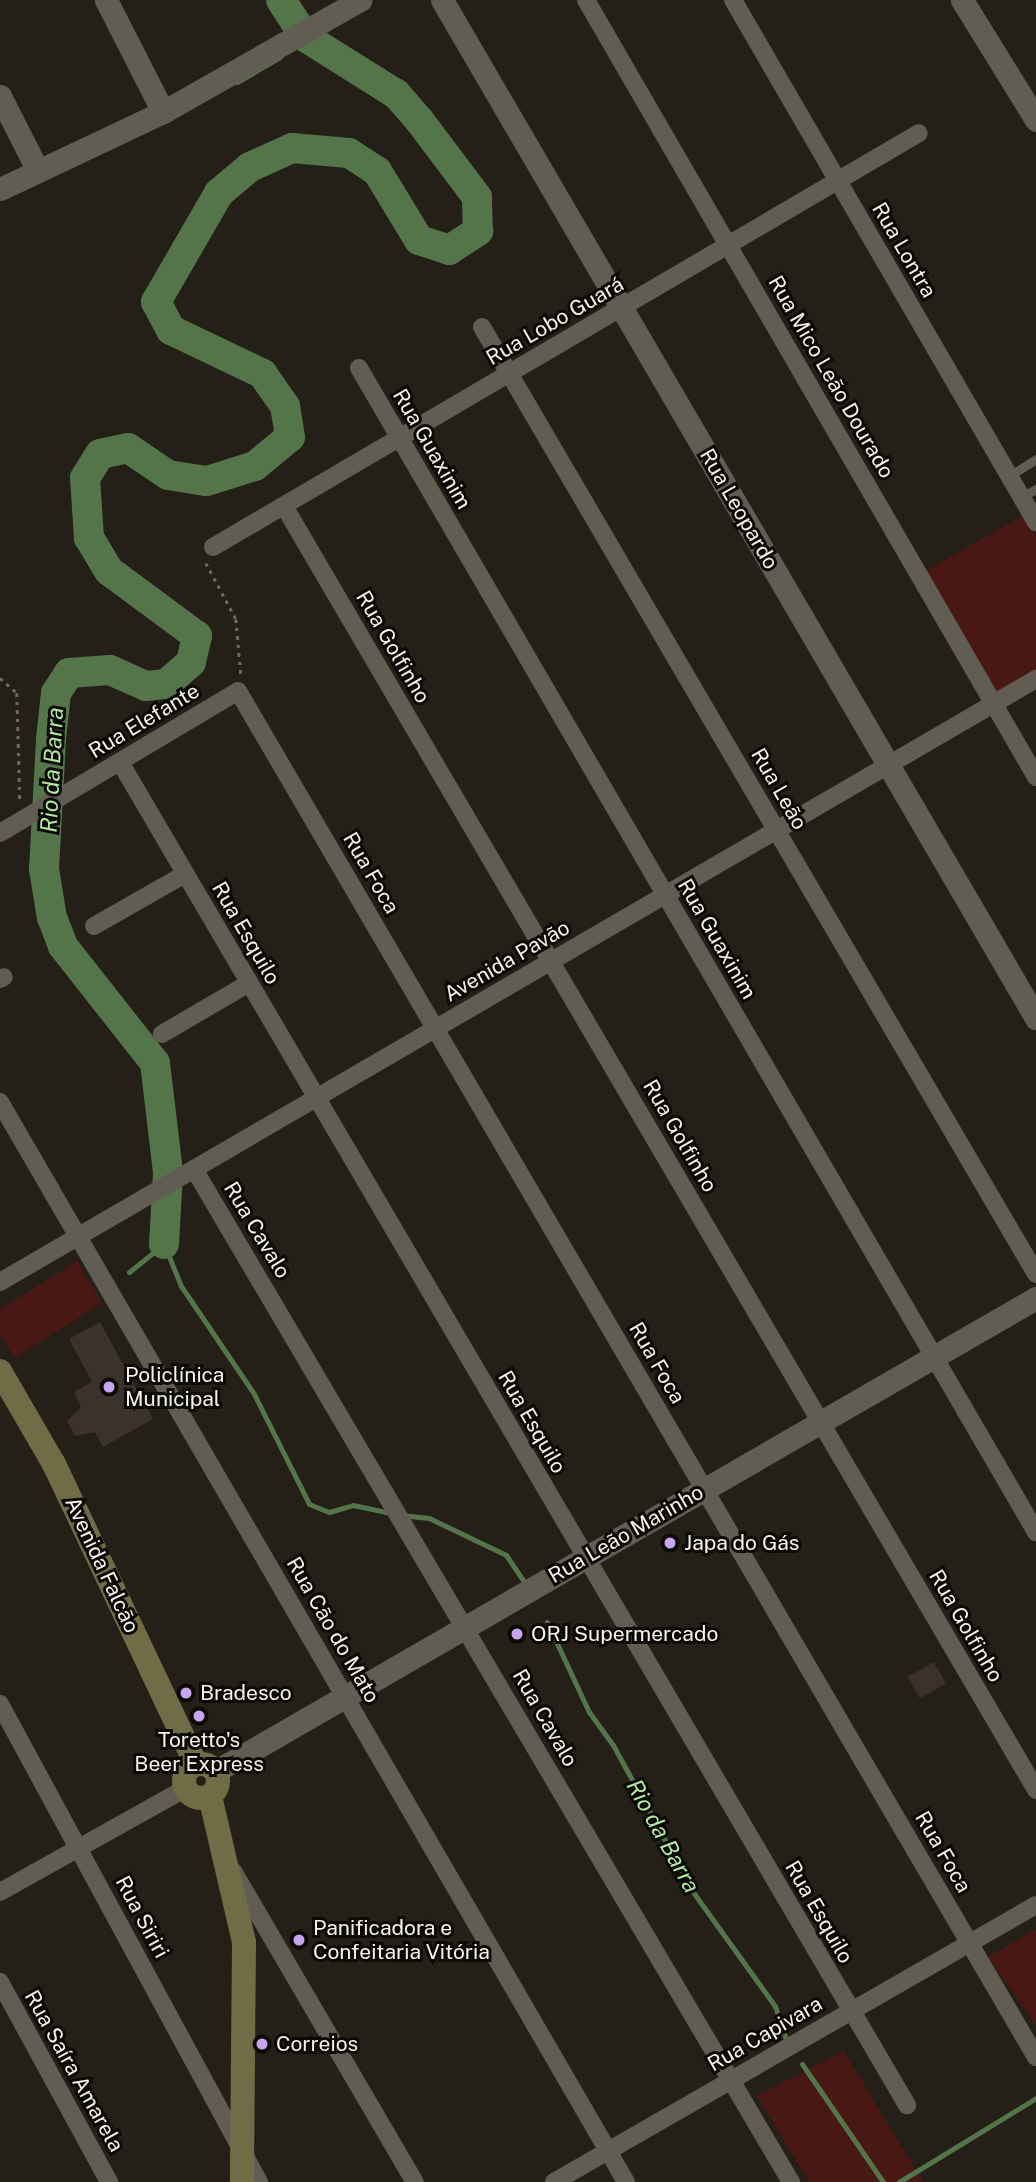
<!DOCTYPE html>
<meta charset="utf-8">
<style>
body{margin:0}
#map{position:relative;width:1036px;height:2182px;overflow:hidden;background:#241f17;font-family:"Public Sans",sans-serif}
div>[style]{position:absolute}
.green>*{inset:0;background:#481914}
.stream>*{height:5px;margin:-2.5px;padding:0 2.5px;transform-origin:2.5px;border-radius:2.5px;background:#537549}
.river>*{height:30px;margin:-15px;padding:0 15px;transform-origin:15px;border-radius:15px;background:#537549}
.building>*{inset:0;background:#3b322c;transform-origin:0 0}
.path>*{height:2.5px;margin-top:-1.25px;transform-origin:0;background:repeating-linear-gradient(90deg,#6e6a63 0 3.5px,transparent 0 8.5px)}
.service>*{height:9px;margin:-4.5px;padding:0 4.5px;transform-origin:4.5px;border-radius:4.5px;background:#625d53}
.minor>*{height:18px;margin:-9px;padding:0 9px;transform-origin:9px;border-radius:9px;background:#625d53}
.tertiary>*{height:23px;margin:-11.5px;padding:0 11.5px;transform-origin:11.5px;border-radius:11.5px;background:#625d53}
.secondary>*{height:24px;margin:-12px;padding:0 12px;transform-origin:12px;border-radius:12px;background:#706d46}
.secondary>.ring{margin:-12px;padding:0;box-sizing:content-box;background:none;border:24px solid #706d46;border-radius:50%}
.dots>*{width:19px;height:19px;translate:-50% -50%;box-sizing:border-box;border:4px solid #0c0a06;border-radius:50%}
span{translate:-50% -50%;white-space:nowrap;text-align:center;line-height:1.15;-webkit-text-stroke:6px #0c0a06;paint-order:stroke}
.street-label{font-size:21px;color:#f6f3ed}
.poi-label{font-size:21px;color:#f6f3ed}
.left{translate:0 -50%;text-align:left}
.water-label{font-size:23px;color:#b3e9a3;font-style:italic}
</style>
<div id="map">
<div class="green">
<div style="clip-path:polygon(1023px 515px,1036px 537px,1036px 672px,998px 694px,926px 571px)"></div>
<div style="clip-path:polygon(77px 1261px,102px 1303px,15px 1358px,0 1334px,0 1309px)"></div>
<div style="clip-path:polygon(1036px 1929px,1036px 2026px,988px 1957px)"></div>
<div style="clip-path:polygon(844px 2051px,923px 2182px,809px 2182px,757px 2096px)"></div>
</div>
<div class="stream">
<div style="left:237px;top:82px;width:50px;rotate:-30.2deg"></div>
<div style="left:129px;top:1272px;width:45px;rotate:-38.7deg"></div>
<div style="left:164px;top:1244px;width:45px;rotate:68deg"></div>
<div style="left:181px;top:1286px;width:130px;rotate:55.9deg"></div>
<div style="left:254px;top:1394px;width:123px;rotate:63.4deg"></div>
<div style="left:309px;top:1504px;width:22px;rotate:22deg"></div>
<div style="left:329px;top:1512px;width:25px;rotate:-16deg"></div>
<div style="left:353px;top:1505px;width:39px;rotate:12deg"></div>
<div style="left:401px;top:1515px;width:28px;rotate:6deg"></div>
<div style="left:429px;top:1518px;width:85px;rotate:25.7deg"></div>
<div style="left:506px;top:1555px;width:34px;rotate:56deg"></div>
<div style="left:547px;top:1622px;width:99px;rotate:65deg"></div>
<div style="left:589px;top:1712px;width:41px;rotate:54deg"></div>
<div style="left:613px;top:1745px;width:167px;rotate:61.4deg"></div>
<div style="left:693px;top:1892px;width:140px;rotate:54.3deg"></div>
<div style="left:775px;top:2006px;width:39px;rotate:72deg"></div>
<div style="left:802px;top:2064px;width:143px;rotate:55.5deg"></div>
<div style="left:899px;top:2182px;width:161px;rotate:-31.5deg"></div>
</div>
<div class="river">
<div style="left:164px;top:1244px;width:72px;rotate:-86.8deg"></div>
<div style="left:168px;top:1172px;width:110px;rotate:-96.8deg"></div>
<div style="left:155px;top:1063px;width:149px;rotate:-128.2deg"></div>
<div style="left:63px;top:946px;width:30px;rotate:-111deg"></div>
<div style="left:52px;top:918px;width:50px;rotate:-99.3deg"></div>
<div style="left:44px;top:869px;width:130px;rotate:-86.9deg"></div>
<div style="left:51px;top:739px;width:46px;rotate:-83.8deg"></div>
<div style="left:56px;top:693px;width:24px;rotate:-57deg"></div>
<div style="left:69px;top:673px;width:41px;rotate:-4.2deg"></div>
<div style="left:110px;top:670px;width:39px;rotate:24deg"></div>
<div style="left:146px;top:686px;width:20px;rotate:-6deg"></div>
<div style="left:166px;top:684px;width:33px;rotate:-41deg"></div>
<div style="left:191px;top:662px;width:27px;rotate:-77deg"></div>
<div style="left:197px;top:636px;width:109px;rotate:-143.5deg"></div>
<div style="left:109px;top:571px;width:39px;rotate:-121deg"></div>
<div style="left:89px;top:538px;width:60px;rotate:-93.8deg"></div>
<div style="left:85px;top:478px;width:28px;rotate:-58deg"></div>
<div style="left:100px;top:454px;width:29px;rotate:-12deg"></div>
<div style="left:128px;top:448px;width:48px;rotate:34deg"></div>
<div style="left:168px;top:475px;width:39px;rotate:9deg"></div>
<div style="left:207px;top:481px;width:50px;rotate:-17.4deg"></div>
<div style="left:255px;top:466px;width:45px;rotate:-39.6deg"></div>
<div style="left:290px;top:437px;width:31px;rotate:-99deg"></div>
<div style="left:285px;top:406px;width:39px;rotate:-125deg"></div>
<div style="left:263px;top:374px;width:102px;rotate:-154.4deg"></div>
<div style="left:171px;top:330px;width:32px;rotate:-118deg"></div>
<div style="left:156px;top:302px;width:126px;rotate:-60deg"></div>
<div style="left:219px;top:193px;width:40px;rotate:-40deg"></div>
<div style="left:250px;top:167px;width:46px;rotate:-24.3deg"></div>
<div style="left:292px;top:148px;width:57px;rotate:5deg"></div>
<div style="left:349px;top:153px;width:33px;rotate:33deg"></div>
<div style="left:377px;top:171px;width:81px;rotate:58.7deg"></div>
<div style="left:419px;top:240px;width:32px;rotate:18deg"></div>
<div style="left:449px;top:250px;width:35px;rotate:-33deg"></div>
<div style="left:478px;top:231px;width:34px;rotate:-92deg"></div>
<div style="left:477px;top:197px;width:96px;rotate:-127deg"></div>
<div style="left:419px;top:120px;width:35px;rotate:-131deg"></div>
<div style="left:396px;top:94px;width:107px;rotate:-147.9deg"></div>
<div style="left:305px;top:37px;width:44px;rotate:-123deg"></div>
</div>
<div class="building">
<div style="clip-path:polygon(100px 1322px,153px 1419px,103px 1447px,95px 1432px,75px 1436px,67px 1421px,81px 1407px,74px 1392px,92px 1382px,69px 1339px)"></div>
<div style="left:934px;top:1662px;width:25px;height:30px;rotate:61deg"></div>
</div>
<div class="path">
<div style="left:206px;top:563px;width:64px;rotate:61.8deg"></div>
<div style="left:236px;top:619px;width:55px;rotate:84.8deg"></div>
<div style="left:0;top:678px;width:23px;rotate:41deg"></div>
<div style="left:17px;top:693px;width:107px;rotate:88.4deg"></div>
</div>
<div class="service">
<div style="left:1009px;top:476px;width:32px;rotate:-32deg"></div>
<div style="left:1021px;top:497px;width:17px;rotate:-28deg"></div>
</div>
<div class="minor">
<div style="left:586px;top:0;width:898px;rotate:59.92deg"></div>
<div style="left:733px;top:0;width:604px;rotate:59.87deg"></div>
<div style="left:482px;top:327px;width:1097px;rotate:59.67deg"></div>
<div style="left:359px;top:368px;width:1347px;rotate:59.82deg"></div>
<div style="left:284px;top:506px;width:1488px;rotate:59.64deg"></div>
<div style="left:213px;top:547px;width:818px;rotate:-30.39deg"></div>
<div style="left:120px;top:762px;width:1557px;rotate:59.63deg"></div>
<div style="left:0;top:833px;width:277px;rotate:-30.8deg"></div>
<div style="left:238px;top:691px;width:1582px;rotate:59.71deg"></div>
<div style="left:94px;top:926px;width:105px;rotate:-29.7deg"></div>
<div style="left:0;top:979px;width:4px;rotate:-27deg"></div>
<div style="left:162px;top:1034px;width:101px;rotate:-30.4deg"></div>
<div style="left:0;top:1102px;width:1248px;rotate:59.9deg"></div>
<div style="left:194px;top:1169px;width:1176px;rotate:59.49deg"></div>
<div style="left:0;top:1282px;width:1199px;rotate:-30.2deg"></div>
<div style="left:0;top:1704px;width:544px;rotate:61.55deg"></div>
<div style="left:233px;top:1871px;width:360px;rotate:59.7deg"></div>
<div style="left:0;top:1892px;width:213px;rotate:-29.2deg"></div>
<div style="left:0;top:1982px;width:228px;rotate:61.4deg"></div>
<div style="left:554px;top:2182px;width:556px;rotate:-29.89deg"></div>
</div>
<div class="tertiary">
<div style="left:106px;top:0;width:126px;rotate:63deg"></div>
<div style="left:442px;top:0;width:1179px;rotate:59.74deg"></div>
<div style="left:962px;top:0;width:141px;rotate:58.3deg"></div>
<div style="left:0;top:96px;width:84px;rotate:63.1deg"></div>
<div style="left:0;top:189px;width:180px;rotate:-25.3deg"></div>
<div style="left:163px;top:112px;width:227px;rotate:-29.6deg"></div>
<div style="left:216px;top:1771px;width:947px;rotate:-29.98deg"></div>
</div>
<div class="secondary">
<div style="left:0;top:1371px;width:108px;rotate:59.9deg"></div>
<div style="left:54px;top:1464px;width:332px;rotate:64.7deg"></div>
<div class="ring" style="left:184px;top:1764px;width:10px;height:10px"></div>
<div style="left:210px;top:1796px;width:150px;rotate:76.9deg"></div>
<div style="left:244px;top:1942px;width:240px;rotate:90.5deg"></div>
</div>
<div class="dots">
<div style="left:109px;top:1387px;background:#c7a6ef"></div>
<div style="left:670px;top:1543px;background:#c7a6ef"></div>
<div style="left:517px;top:1634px;background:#c7a6ef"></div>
<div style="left:186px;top:1693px;background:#c7a6ef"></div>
<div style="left:199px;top:1716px;background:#c7a6ef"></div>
<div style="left:299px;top:1940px;background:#c7a6ef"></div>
<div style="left:262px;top:2044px;background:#c7a6ef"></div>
</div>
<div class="street-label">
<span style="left:904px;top:250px;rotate:60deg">Rua Lontra</span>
<span style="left:555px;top:321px;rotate:-30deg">Rua Lobo Guará</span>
<span style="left:831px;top:377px;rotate:60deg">Rua Mico Leão Dourado</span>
<span style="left:432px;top:449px;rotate:60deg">Rua Guaxinim</span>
<span style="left:739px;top:509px;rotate:60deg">Rua Leopardo</span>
<span style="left:393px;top:647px;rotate:60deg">Rua Golfinho</span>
<span style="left:144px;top:721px;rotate:-31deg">Rua Elefante</span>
<span style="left:779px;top:789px;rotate:60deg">Rua Leão</span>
<span style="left:371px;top:873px;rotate:60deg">Rua Foca</span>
<span style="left:246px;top:933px;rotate:60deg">Rua Esquilo</span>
<span style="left:717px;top:939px;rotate:60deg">Rua Guaxinim</span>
<span style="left:507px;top:961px;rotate:-30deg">Avenida Pavão</span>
<span style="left:680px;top:1136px;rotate:60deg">Rua Golfinho</span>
<span style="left:257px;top:1230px;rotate:59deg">Rua Cavalo</span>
<span style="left:657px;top:1363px;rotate:60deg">Rua Foca</span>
<span style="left:532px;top:1422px;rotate:60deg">Rua Esquilo</span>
<span style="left:626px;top:1534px;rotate:-30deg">Rua Leão Marinho</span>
<span style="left:102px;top:1565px;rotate:65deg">Avenida Falcão</span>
<span style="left:966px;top:1626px;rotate:60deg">Rua Golfinho</span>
<span style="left:333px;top:1630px;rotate:60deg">Rua Cão do Mato</span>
<span style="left:545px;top:1718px;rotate:60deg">Rua Cavalo</span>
<span style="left:943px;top:1852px;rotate:60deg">Rua Foca</span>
<span style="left:819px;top:1912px;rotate:60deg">Rua Esquilo</span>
<span style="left:142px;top:1917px;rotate:62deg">Rua Siriri</span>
<span style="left:765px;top:2034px;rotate:-30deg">Rua Capivara</span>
<span style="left:74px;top:2071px;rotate:61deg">Rua Saíra Amarela</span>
</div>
<div class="poi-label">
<span class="left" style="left:125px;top:1387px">Policlínica<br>Municipal</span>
<span class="left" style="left:684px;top:1543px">Japa do Gás</span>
<span class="left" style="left:531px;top:1634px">ORJ Supermercado</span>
<span class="left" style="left:200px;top:1693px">Bradesco</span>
<span style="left:199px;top:1752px">Toretto's<br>Beer Express</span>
<span class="left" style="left:313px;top:1940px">Panificadora e<br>Confeitaria Vitória</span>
<span class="left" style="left:276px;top:2044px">Correios</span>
</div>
<div class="water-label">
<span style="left:52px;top:770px;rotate:-87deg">Rio da Barra</span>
<span style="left:663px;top:1836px;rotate:61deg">Rio da Barra</span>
</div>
</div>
